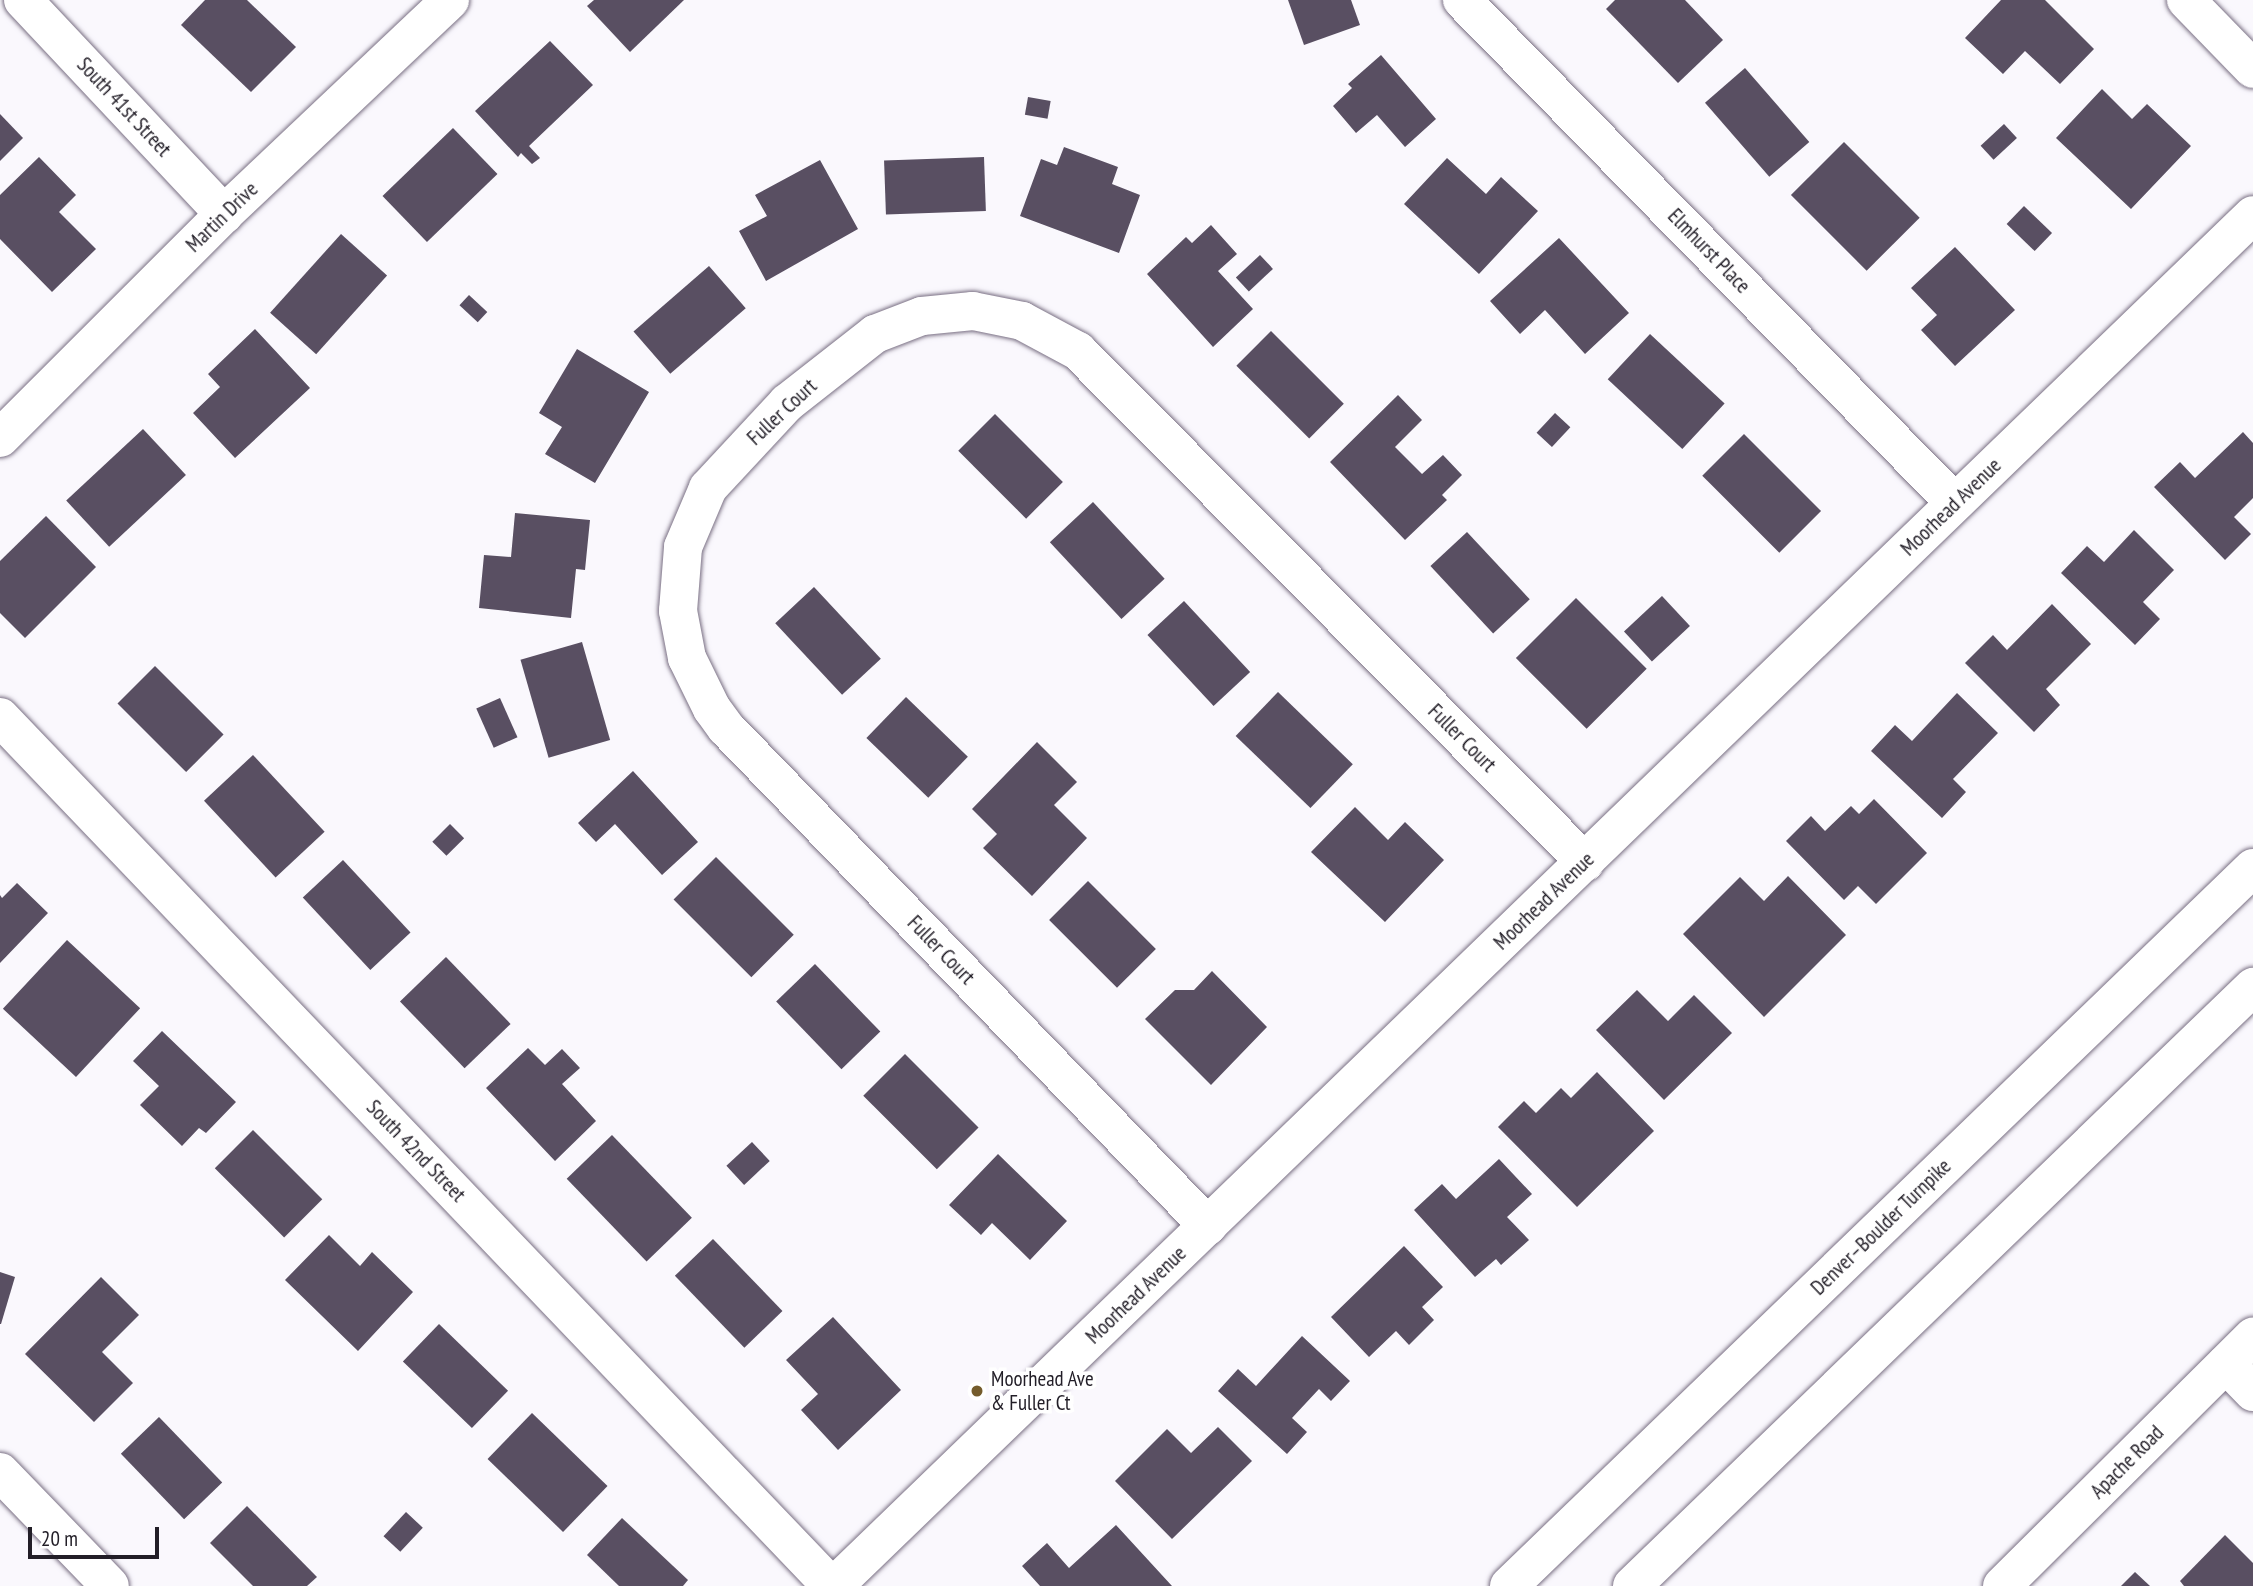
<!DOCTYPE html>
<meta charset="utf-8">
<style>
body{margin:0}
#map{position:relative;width:2253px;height:1586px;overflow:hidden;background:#faf8fd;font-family:"PT Sans Narrow",sans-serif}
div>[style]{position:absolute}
.building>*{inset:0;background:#594f62;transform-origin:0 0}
.roads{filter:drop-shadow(0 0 2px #796f83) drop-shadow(0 0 2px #796f83)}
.street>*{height:38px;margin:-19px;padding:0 19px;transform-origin:19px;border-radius:19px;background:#fff}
.secondary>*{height:38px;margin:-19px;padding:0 19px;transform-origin:19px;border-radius:19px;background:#fff}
.highway>*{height:38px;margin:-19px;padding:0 19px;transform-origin:19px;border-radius:19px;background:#fff}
.dots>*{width:19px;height:19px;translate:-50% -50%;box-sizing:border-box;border:4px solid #fff;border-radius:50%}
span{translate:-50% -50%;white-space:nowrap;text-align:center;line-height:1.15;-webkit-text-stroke:7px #fff;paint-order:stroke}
.street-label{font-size:21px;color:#221e27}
.poi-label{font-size:21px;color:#221e27}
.left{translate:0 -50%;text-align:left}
.scale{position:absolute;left:28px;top:1527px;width:131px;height:32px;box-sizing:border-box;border:4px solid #221e27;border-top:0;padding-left:9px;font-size:21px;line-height:24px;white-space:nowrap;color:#221e27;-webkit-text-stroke:5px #fff;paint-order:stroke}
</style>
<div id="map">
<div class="building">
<div style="clip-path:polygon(205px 0,247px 0,296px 47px,251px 92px,181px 25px)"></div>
<div style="clip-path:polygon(594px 0,684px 0,630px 52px,587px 6px)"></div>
<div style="clip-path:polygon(1288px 0,1351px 0,1360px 25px,1304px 45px)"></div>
<div style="clip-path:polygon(1615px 0,1685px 0,1723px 40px,1678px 83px,1606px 9px)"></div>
<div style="clip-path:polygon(2001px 0,2045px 0,2094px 49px,2060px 84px,2025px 51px,2003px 74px,1965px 38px)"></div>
<div style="clip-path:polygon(550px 41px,593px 85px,529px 146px,540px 158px,532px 164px,521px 153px,518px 157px,475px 111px)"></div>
<div style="clip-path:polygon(1381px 55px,1436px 119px,1405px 147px,1377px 115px,1356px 133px,1333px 106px,1352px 88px,1348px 84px)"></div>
<div style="left:1745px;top:68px;width:98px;height:53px;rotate:49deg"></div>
<div style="clip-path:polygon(2102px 89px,2132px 119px,2147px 104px,2191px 146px,2131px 209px,2056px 138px)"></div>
<div style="left:1028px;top:97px;width:23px;height:18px;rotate:10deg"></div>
<div style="clip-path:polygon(0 114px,23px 138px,0 161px)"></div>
<div style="left:2004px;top:124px;width:19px;height:32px;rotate:47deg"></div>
<div style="left:453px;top:128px;width:64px;height:98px;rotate:46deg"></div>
<div style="left:1844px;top:142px;width:107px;height:75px;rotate:45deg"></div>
<div style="clip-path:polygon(1064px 147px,1118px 167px,1112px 184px,1140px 195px,1119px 253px,1020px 216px,1041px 159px,1057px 165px)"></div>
<div style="clip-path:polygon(39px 157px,76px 195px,59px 212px,96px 249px,52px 292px,0 239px,0 195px)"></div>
<div style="left:984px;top:157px;width:54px;height:100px;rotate:88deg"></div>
<div style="clip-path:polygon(1447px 158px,1486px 194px,1501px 177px,1538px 211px,1479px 274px,1404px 204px)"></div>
<div style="clip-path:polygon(820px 160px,858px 229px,766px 281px,739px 231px,767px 216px,755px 195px)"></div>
<div style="left:2024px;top:206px;width:39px;height:25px;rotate:44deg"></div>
<div style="clip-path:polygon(1211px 225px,1237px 254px,1218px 271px,1253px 309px,1213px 347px,1147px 274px,1186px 237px,1192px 243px)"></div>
<div style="left:341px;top:234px;width:62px;height:106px;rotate:42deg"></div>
<div style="clip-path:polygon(1559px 238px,1629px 313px,1585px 354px,1545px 310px,1520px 334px,1490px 301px)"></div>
<div style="clip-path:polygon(1955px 247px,2015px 310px,1955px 366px,1921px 330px,1937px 315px,1911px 288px)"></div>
<div style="left:1260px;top:255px;width:19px;height:33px;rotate:47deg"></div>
<div style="left:709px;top:266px;width:56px;height:100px;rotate:49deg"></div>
<div style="left:469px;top:295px;width:25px;height:14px;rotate:43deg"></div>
<div style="clip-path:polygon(255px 329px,310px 388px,235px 458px,193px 413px,220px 387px,208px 374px)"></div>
<div style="left:1271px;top:331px;width:103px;height:49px;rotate:45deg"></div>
<div style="left:1650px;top:334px;width:102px;height:62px;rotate:43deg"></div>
<div style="clip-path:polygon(577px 349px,649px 392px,595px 483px,545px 454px,562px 427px,539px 413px)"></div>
<div style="clip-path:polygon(1398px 395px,1422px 420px,1395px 447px,1422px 474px,1443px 455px,1462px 475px,1442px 495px,1447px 500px,1405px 540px,1330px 462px)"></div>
<div style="left:1555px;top:413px;width:21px;height:27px;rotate:43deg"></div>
<div style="left:995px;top:414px;width:96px;height:52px;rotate:45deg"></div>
<div style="left:143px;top:429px;width:63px;height:105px;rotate:47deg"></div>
<div style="clip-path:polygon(2243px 432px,2253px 443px,2253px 498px,2234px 517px,2251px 534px,2225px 560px,2154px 487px,2180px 462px,2195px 478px)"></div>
<div style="left:1744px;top:434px;width:109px;height:59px;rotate:45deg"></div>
<div style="left:1093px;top:502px;width:105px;height:59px;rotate:47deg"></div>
<div style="clip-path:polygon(515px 513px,590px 520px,585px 570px,576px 569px,571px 618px,479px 608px,484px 555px,511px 557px)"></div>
<div style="clip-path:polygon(46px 516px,96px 567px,25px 638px,0 613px,0 561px)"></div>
<div style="clip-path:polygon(2134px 530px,2174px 570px,2143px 602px,2160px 619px,2135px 645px,2061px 573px,2087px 546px,2104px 562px)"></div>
<div style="left:1467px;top:532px;width:92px;height:50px;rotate:47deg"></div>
<div style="left:814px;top:587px;width:98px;height:53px;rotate:47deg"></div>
<div style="left:1662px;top:596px;width:41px;height:52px;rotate:47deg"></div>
<div style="left:1576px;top:598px;width:100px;height:85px;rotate:45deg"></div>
<div style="left:1184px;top:601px;width:97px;height:50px;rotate:47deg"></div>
<div style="clip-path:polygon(2052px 604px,2091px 644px,2046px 689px,2060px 705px,2034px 732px,1965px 663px,1993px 635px,2007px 650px)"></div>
<div style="left:582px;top:642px;width:102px;height:64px;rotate:74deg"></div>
<div style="left:155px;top:666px;width:97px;height:53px;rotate:45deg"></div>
<div style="left:1278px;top:692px;width:104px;height:61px;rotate:44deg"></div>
<div style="clip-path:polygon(1957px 693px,1998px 733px,1953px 779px,1966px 792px,1942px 818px,1871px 751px,1895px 725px,1912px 741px)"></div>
<div style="left:906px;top:697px;width:86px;height:57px;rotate:44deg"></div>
<div style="left:500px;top:698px;width:43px;height:26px;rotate:66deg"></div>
<div style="clip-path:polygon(1037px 742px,1077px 782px,1054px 805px,1087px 838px,1032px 896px,983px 848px,997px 834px,972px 809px)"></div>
<div style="left:253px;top:755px;width:105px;height:67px;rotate:47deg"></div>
<div style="clip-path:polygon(633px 771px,698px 842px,662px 875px,615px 824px,596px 842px,578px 823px)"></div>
<div style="clip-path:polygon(1874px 799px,1927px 853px,1876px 904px,1858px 886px,1844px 900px,1786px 841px,1811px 816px,1825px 831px,1851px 806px,1859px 814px)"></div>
<div style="clip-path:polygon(1355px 807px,1388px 840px,1405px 822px,1444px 860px,1385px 922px,1311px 852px)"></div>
<div style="left:450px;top:824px;width:20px;height:25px;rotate:45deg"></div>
<div style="left:716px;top:857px;width:110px;height:60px;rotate:45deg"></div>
<div style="left:343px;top:860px;width:99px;height:55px;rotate:47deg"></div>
<div style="clip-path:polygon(1788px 876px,1846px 935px,1764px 1017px,1683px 934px,1740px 877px,1764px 901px)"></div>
<div style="left:1088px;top:881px;width:96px;height:55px;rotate:45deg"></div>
<div style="clip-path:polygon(17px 883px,48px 913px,0 963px,0 895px,2px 898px)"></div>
<div style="left:67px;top:940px;width:100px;height:94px;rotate:43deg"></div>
<div style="left:446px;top:957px;width:93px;height:64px;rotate:46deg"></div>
<div style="left:815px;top:964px;width:94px;height:54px;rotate:46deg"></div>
<div style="clip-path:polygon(1212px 971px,1267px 1027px,1211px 1085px,1145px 1019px,1175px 990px,1194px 990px)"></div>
<div style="clip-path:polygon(1637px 990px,1668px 1021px,1694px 995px,1732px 1033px,1664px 1100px,1596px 1030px)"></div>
<div style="clip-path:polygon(162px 1031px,236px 1102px,206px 1133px,199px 1128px,182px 1146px,140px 1105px,159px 1086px,133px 1061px)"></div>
<div style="clip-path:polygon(528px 1048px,545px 1065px,562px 1049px,580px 1068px,562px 1084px,596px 1121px,555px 1161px,486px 1088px)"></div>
<div style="left:905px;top:1054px;width:104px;height:59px;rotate:45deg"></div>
<div style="clip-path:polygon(1597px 1072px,1654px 1131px,1577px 1207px,1498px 1127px,1524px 1101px,1536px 1113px,1561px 1088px,1571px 1098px)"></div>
<div style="left:253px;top:1130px;width:98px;height:54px;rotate:45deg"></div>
<div style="left:612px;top:1135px;width:115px;height:63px;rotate:46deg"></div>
<div style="left:752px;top:1142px;width:26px;height:35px;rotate:47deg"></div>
<div style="clip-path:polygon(998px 1154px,1067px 1221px,1030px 1260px,992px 1223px,981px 1235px,949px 1205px)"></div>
<div style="clip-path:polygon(1499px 1159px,1532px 1194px,1507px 1217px,1529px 1240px,1501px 1265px,1496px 1259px,1475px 1277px,1414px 1210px,1442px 1184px,1456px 1199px)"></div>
<div style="clip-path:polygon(329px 1235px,360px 1266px,372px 1252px,413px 1292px,358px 1351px,285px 1280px)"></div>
<div style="left:713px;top:1239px;width:100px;height:53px;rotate:46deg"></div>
<div style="clip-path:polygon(1404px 1246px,1443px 1287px,1422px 1307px,1434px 1320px,1409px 1345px,1396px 1331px,1369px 1357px,1331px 1317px)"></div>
<div style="clip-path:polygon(0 1272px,15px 1277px,1px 1324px,0 1324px)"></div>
<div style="clip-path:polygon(101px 1277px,139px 1315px,102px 1352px,133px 1383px,94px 1422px,25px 1354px)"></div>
<div style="clip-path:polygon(833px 1317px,901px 1390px,838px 1450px,801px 1410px,818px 1394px,786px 1360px)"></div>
<div style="left:439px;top:1324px;width:96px;height:52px;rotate:44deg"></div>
<div style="clip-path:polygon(1302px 1336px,1350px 1381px,1331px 1401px,1319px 1389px,1292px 1418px,1307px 1432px,1287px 1454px,1218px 1391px,1238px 1369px,1256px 1386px)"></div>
<div style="left:532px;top:1413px;width:105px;height:64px;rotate:44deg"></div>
<div style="left:159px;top:1417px;width:91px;height:53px;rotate:46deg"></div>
<div style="clip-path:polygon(1218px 1427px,1252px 1461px,1172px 1539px,1115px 1481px,1167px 1429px,1191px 1453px)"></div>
<div style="clip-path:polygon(247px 1506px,317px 1577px,307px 1586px,253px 1586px,210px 1543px)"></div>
<div style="left:406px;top:1512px;width:23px;height:33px;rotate:43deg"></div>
<div style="clip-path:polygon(622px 1518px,688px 1580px,683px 1586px,619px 1586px,587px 1555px)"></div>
<div style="clip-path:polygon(1116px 1525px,1172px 1586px,1040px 1586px,1022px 1566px,1047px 1543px,1069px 1568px)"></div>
<div style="clip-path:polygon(2225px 1535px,2253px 1563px,2253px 1586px,2184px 1586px,2180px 1581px)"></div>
<div style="clip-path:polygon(2135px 1572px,2150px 1586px,2121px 1586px)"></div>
</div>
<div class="roads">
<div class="street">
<div style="left:23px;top:0;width:294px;rotate:46.8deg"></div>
<div style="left:1462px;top:0;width:704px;rotate:45.58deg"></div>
<div style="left:2186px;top:0;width:96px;rotate:45.8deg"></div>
<div style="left:0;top:438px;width:317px;rotate:-45deg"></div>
<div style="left:224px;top:214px;width:311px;rotate:-43.4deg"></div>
<div style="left:0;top:717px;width:1202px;rotate:46.28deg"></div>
<div style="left:1208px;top:1226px;width:693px;rotate:-134.06deg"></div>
<div style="left:726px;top:728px;width:24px;rotate:-126deg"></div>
<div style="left:712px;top:709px;width:57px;rotate:-116.1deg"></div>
<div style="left:687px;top:658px;width:48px;rotate:-100.8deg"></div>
<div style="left:678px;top:611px;width:64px;rotate:-85.5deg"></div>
<div style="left:683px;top:547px;width:64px;rotate:-67deg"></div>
<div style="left:708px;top:488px;width:116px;rotate:-47.1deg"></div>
<div style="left:787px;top:403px;width:112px;rotate:-38.1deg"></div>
<div style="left:875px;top:334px;width:50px;rotate:-21deg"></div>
<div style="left:922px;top:316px;width:51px;rotate:-5.6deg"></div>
<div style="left:973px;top:311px;width:50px;rotate:11.5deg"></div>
<div style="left:1022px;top:321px;width:64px;rotate:28.2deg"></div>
<div style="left:1078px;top:351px;width:720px;rotate:45.23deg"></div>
<div style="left:2226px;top:1364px;width:39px;rotate:46deg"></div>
<div style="left:0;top:1472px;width:158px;rotate:46deg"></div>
<div style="left:2002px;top:1586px;width:354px;rotate:-44.8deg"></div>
</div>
<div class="secondary">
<div style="left:834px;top:1586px;width:1973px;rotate:-44.01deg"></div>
</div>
<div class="highway">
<div style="left:1509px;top:1586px;width:1034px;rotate:-43.98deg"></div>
<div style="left:1632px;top:1586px;width:863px;rotate:-43.97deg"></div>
</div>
</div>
<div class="dots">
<div style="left:977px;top:1391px;background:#745b2c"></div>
</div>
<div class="street-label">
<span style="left:124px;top:107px;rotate:47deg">South 41st Street</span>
<span style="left:222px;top:217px;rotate:-44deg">Martin Drive</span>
<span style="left:1709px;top:251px;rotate:46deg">Elmhurst Place</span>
<span style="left:782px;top:412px;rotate:-43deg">Fuller Court</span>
<span style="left:1951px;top:507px;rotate:-44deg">Moorhead Avenue</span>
<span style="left:1462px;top:738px;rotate:45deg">Fuller Court</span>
<span style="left:1544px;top:901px;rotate:-44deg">Moorhead Avenue</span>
<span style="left:941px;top:950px;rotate:46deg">Fuller Court</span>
<span style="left:416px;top:1151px;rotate:46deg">South 42nd Street</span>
<span style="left:1881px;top:1227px;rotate:-44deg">Denver–Boulder Turnpike</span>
<span style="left:1136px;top:1295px;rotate:-44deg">Moorhead Avenue</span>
<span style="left:2127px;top:1462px;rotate:-45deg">Apache Road</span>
</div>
<div class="poi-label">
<span class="left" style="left:991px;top:1391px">Moorhead Ave<br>&amp; Fuller Ct</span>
</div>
<div class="scale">20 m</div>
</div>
